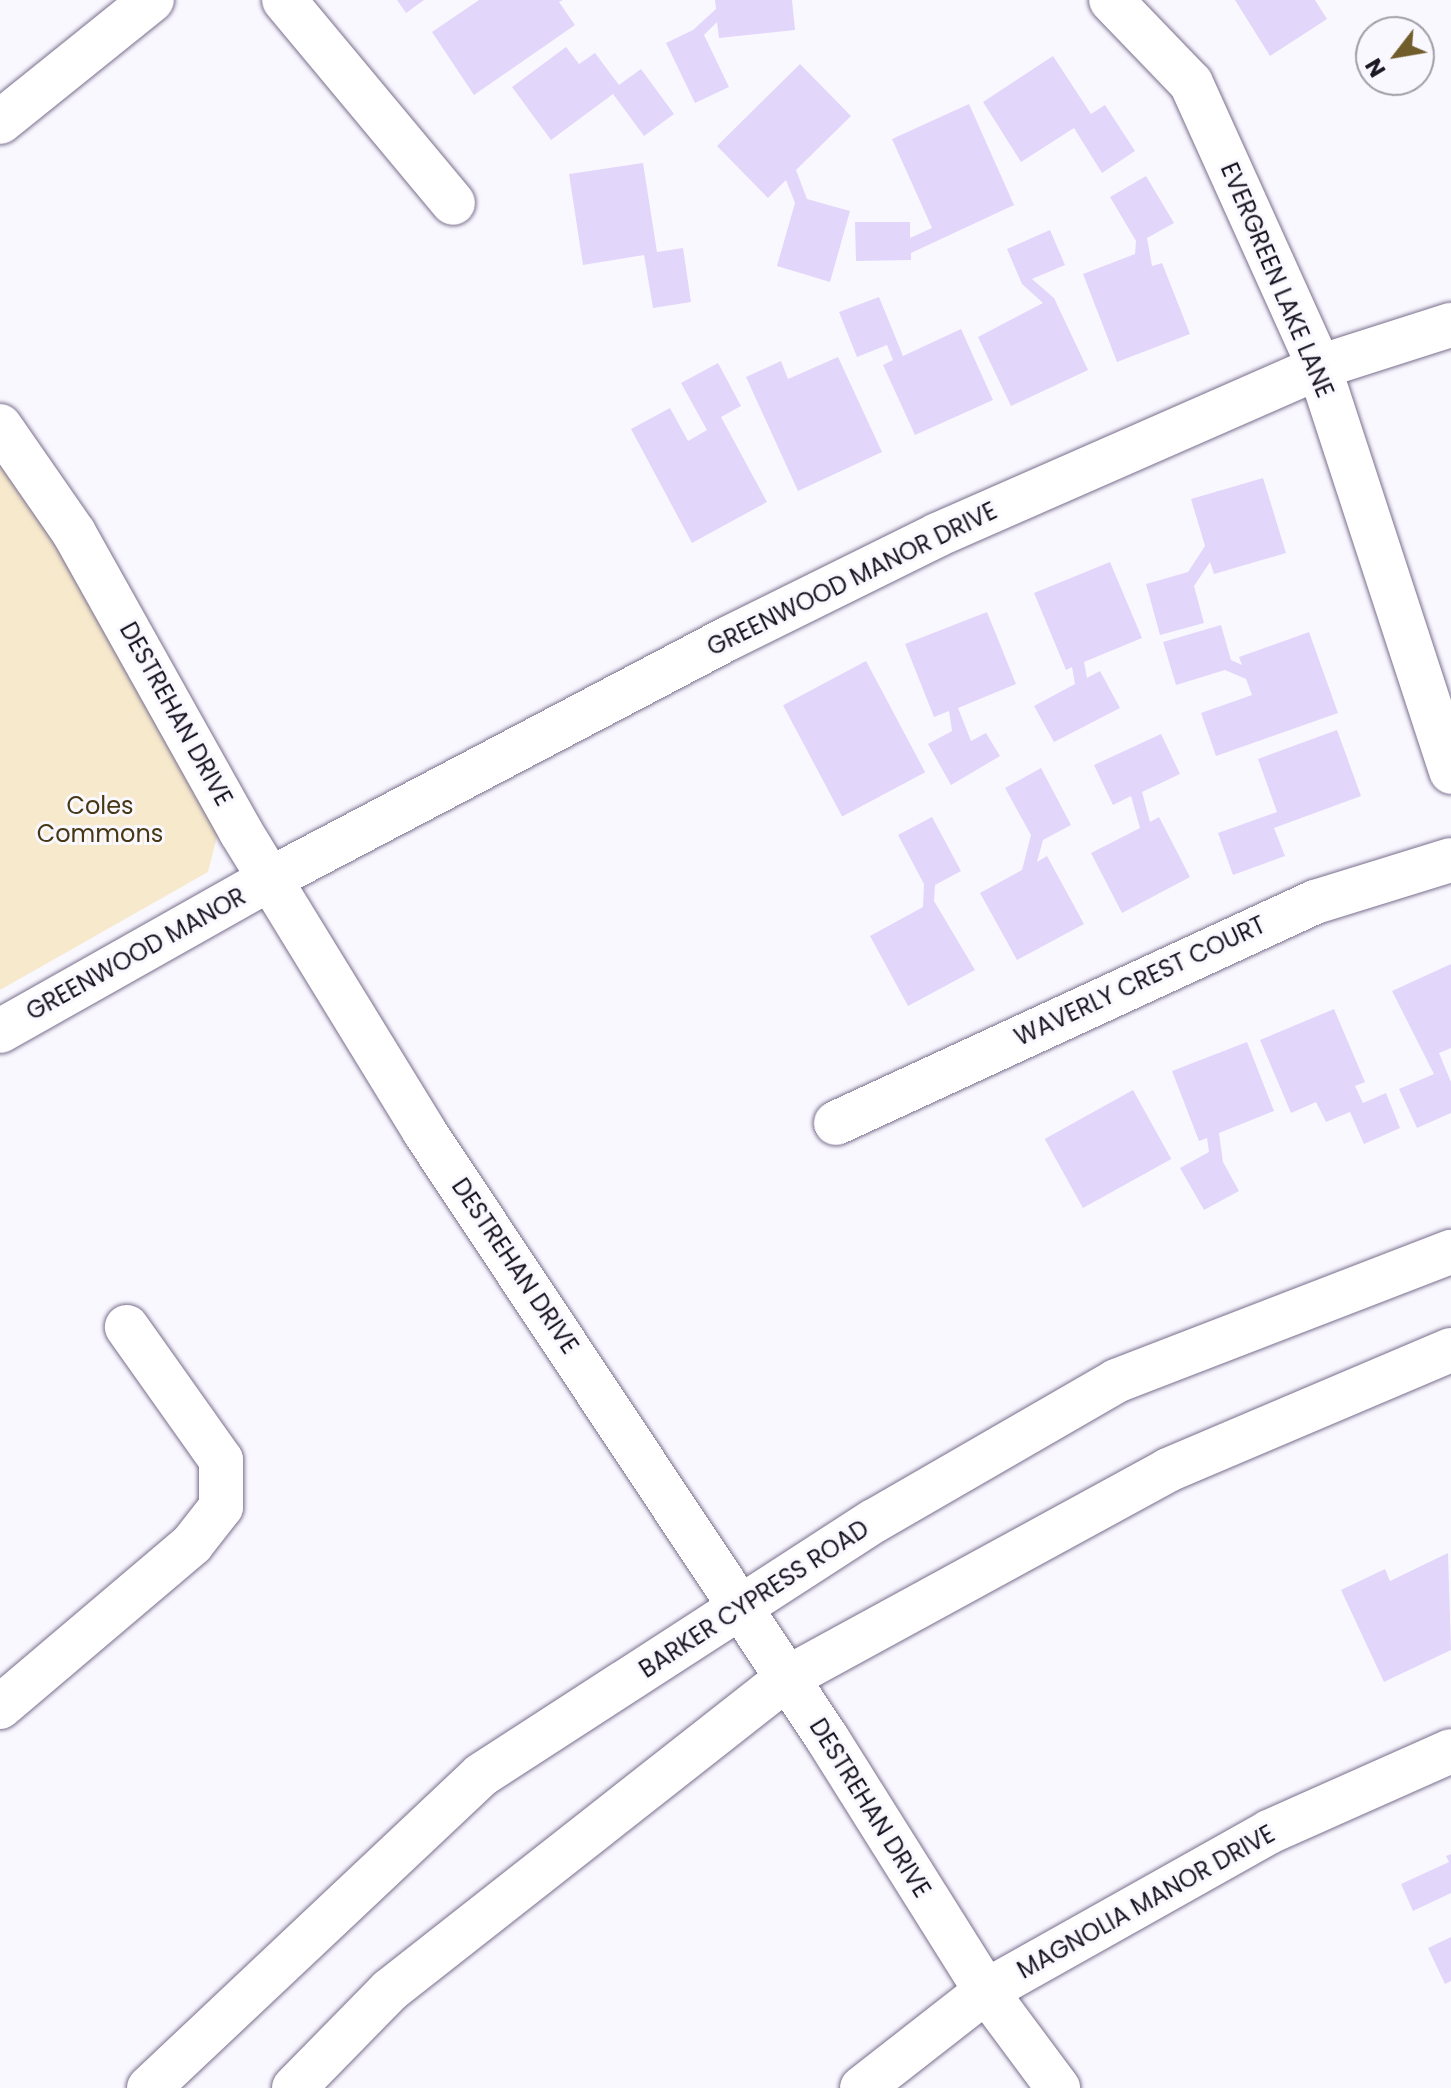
<!DOCTYPE html>
<style>
body{margin:0}
#map{position:relative;width:1451px;height:2088px;overflow:hidden;background:#faf8ff;font-family:Poppins,sans-serif}
div>[style]{position:absolute}
.green>*{inset:0;background:#f6e9cc}
.building>*{inset:0;background:#e3d6fb;transform-origin:0 0}
.roads{filter:drop-shadow(0 0 2px #796f8d) drop-shadow(0 0 2px #796f8d)}
.minor>*{height:44px;margin:-22px;padding:0 22px;transform-origin:22px;border-radius:22px;background:#fff}
.major>*{height:44px;margin:-22px;padding:0 22px;transform-origin:22px;border-radius:22px;background:#fff}
span{translate:-50% -50%;white-space:nowrap;text-align:center;line-height:1.15;-webkit-text-stroke:6px #faf8ff;paint-order:stroke}
.street-label{font-size:24px;color:#1b1723}
.park-label{font-size:24px;color:#473813}
.north{position:absolute;left:1355px;top:16px;width:80px;height:80px;box-sizing:border-box;background:#faf8ff;border:2px solid #a19ea7;border-radius:50%;rotate:239deg;font-size:22px;font-weight:700;line-height:32px;text-align:center;color:#1b1723}
.north::after{content:'';display:block;margin:auto;width:28px;height:36px;background:#715d2c;clip-path:polygon(50% 0,100% 100%,50% 72%,0 100%)}
</style>
<div id="map">
<div class="green">
<div style="clip-path:polygon(0 457px,20px 479px,219px 829px,208px 872px,0 990px)"></div>
</div>
<div class="building">
<div style="clip-path:polygon(397px 0,424px 0,406px 13px)"></div>
<div style="clip-path:polygon(479px 0,563px 0,559px 2px,575px 25px,474px 95px,432px 32px)"></div>
<div style="clip-path:polygon(715px 0,792px 0,795px 30px,719px 38px,717px 22px,704px 35px,729px 87px,695px 103px,666px 43px,693px 30px,716px 9px)"></div>
<div style="clip-path:polygon(1235px 0,1315px 0,1327px 19px,1270px 56px)"></div>
<div style="clip-path:polygon(566px 47px,579px 64px,595px 53px,619px 85px,641px 69px,674px 114px,644px 136px,613px 94px,551px 140px,512px 87px)"></div>
<div style="clip-path:polygon(1053px 56px,1091px 114px,1105px 105px,1135px 151px,1102px 173px,1074px 128px,1021px 162px,983px 102px)"></div>
<div style="clip-path:polygon(800px 64px,851px 116px,796px 170px,807px 199px,850px 211px,830px 282px,777px 266px,795px 203px,786px 180px,768px 198px,717px 146px)"></div>
<div style="clip-path:polygon(969px 104px,1014px 205px,911px 253px,911px 260px,856px 261px,855px 222px,910px 222px,910px 238px,932px 228px,892px 139px)"></div>
<div style="clip-path:polygon(643px 163px,657px 252px,683px 248px,691px 302px,653px 308px,644px 255px,583px 265px,569px 174px)"></div>
<div style="clip-path:polygon(1146px 176px,1174px 223px,1147px 238px,1152px 266px,1162px 263px,1190px 334px,1117px 362px,1083px 274px,1135px 254px,1136px 241px,1110px 197px)"></div>
<div style="clip-path:polygon(1050px 230px,1065px 265px,1032px 279px,1054px 298px,1088px 370px,1011px 406px,978px 337px,1043px 303px,1022px 284px,1007px 249px)"></div>
<div style="clip-path:polygon(879px 297px,903px 356px,961px 329px,993px 400px,915px 435px,883px 365px,893px 360px,887px 345px,857px 357px,839px 312px)"></div>
<div style="clip-path:polygon(838px 357px,882px 452px,798px 491px,746px 377px,781px 361px,788px 379px)"></div>
<div style="clip-path:polygon(718px 363px,741px 406px,721px 417px,767px 502px,692px 543px,631px 429px,670px 408px,688px 441px,707px 430px,681px 383px)"></div>
<div style="clip-path:polygon(1263px 478px,1286px 553px,1214px 574px,1210px 562px,1194px 586px,1204px 623px,1160px 635px,1146px 584px,1188px 572px,1205px 546px,1191px 499px)"></div>
<div style="clip-path:polygon(1110px 562px,1142px 638px,1084px 662px,1087px 678px,1100px 671px,1120px 708px,1054px 742px,1034px 706px,1075px 684px,1072px 667px,1066px 670px,1034px 593px)"></div>
<div style="clip-path:polygon(987px 612px,1016px 684px,958px 708px,971px 741px,986px 733px,1000px 756px,951px 785px,928px 744px,952px 731px,949px 711px,934px 717px,905px 644px)"></div>
<div style="clip-path:polygon(1221px 625px,1231px 660px,1242px 665px,1239px 657px,1309px 632px,1338px 713px,1216px 756px,1201px 713px,1252px 695px,1246px 679px,1225px 670px,1176px 685px,1163px 642px)"></div>
<div style="left:866px;top:661px;width:126px;height:94px;rotate:62deg"></div>
<div style="clip-path:polygon(1337px 730px,1361px 796px,1274px 828px,1285px 856px,1233px 875px,1218px 833px,1277px 812px,1258px 759px)"></div>
<div style="clip-path:polygon(1161px 734px,1180px 774px,1142px 792px,1150px 822px,1159px 817px,1190px 877px,1122px 913px,1091px 853px,1140px 828px,1131px 796px,1113px 805px,1094px 765px)"></div>
<div style="clip-path:polygon(1041px 768px,1071px 825px,1043px 840px,1037px 862px,1047px 856px,1084px 924px,1017px 960px,980px 893px,1022px 870px,1031px 835px,1005px 788px)"></div>
<div style="clip-path:polygon(932px 817px,961px 871px,935px 885px,934px 901px,975px 970px,908px 1006px,870px 936px,923px 907px,924px 884px,898px 835px)"></div>
<div style="clip-path:polygon(1451px 964px,1451px 1048px,1439px 1053px,1451px 1082px,1451px 1113px,1417px 1128px,1399px 1089px,1434px 1074px,1392px 991px)"></div>
<div style="clip-path:polygon(1334px 1009px,1365px 1082px,1355px 1086px,1363px 1103px,1386px 1093px,1400px 1128px,1364px 1144px,1350px 1112px,1326px 1122px,1316px 1102px,1291px 1113px,1260px 1040px)"></div>
<div style="clip-path:polygon(1247px 1042px,1274px 1111px,1219px 1133px,1223px 1162px,1239px 1191px,1204px 1210px,1180px 1168px,1209px 1152px,1207px 1138px,1199px 1141px,1172px 1071px)"></div>
<div style="left:1133px;top:1090px;width:79px;height:101px;rotate:61deg"></div>
<div style="clip-path:polygon(1448px 1553px,1451px 1650px,1384px 1682px,1341px 1590px,1385px 1569px,1390px 1581px)"></div>
<div style="clip-path:polygon(1451px 1854px,1451px 1893px,1413px 1911px,1401px 1884px,1449px 1862px,1446px 1856px)"></div>
<div style="clip-path:polygon(1451px 1937px,1451px 1981px,1445px 1984px,1428px 1948px)"></div>
</div>
<div class="roads">
<div class="minor">
<div style="left:284px;top:0;width:264px;rotate:50.2deg"></div>
<div style="left:1111px;top:0;width:115px;rotate:46.1deg"></div>
<div style="left:1191px;top:83px;width:312px;rotate:65.7deg"></div>
<div style="left:1319px;top:367px;width:426px;rotate:71.9deg"></div>
<div style="left:0;top:122px;width:195px;rotate:-38.8deg"></div>
<div style="left:0;top:426px;width:130px;rotate:55.3deg"></div>
<div style="left:74px;top:533px;width:342px;rotate:60.8deg"></div>
<div style="left:241px;top:832px;width:351px;rotate:58.5deg"></div>
<div style="left:424px;top:1131px;width:729px;rotate:56.42deg"></div>
<div style="left:827px;top:1738px;width:299px;rotate:57.9deg"></div>
<div style="left:986px;top:1991px;width:121px;rotate:53.4deg"></div>
<div style="left:0;top:1031px;width:312px;rotate:-29.4deg"></div>
<div style="left:272px;top:878px;width:516px;rotate:-27.71deg"></div>
<div style="left:729px;top:638px;width:232px;rotate:-26.3deg"></div>
<div style="left:937px;top:535px;width:417px;rotate:-23.7deg"></div>
<div style="left:1319px;top:367px;width:139px;rotate:-17.7deg"></div>
<div style="left:836px;top:1123px;width:528px;rotate:-24.77deg"></div>
<div style="left:1315px;top:902px;width:142px;rotate:-17.2deg"></div>
<div style="left:0;top:1707px;width:252px;rotate:-40.3deg"></div>
<div style="left:192px;top:1544px;width:47px;rotate:-51.9deg"></div>
<div style="left:221px;top:1507px;width:47px;rotate:-90deg"></div>
<div style="left:221px;top:1460px;width:163px;rotate:-125.3deg"></div>
<div style="left:862px;top:2088px;width:157px;rotate:-38deg"></div>
<div style="left:986px;top:1991px;width:325px;rotate:-29.3deg"></div>
<div style="left:1269px;top:1832px;width:199px;rotate:-24deg"></div>
</div>
<div class="major">
<div style="left:149px;top:2088px;width:456px;rotate:-43.3deg"></div>
<div style="left:481px;top:1775px;width:468px;rotate:-32.9deg"></div>
<div style="left:874px;top:1521px;width:280px;rotate:-30deg"></div>
<div style="left:1116px;top:1381px;width:359px;rotate:-21.1deg"></div>
<div style="left:294px;top:2088px;width:137px;rotate:-45.6deg"></div>
<div style="left:390px;top:1990px;width:505px;rotate:-38.16deg"></div>
<div style="left:787px;top:1678px;width:434px;rotate:-28.6deg"></div>
<div style="left:1168px;top:1470px;width:307px;rotate:-23deg"></div>
</div>
</div>
<div class="street-label">
<span style="left:1277px;top:280px;rotate:67deg">EVERGREEN LAKE LANE</span>
<span style="left:852px;top:579px;rotate:-26deg">GREENWOOD MANOR DRIVE</span>
<span style="left:176px;top:714px;rotate:61deg">DESTREHAN DRIVE</span>
<span style="left:136px;top:954px;rotate:-29deg">GREENWOOD MANOR</span>
<span style="left:1140px;top:981px;rotate:-25deg">WAVERLY CREST COURT</span>
<span style="left:515px;top:1266px;rotate:56deg">DESTREHAN DRIVE</span>
<span style="left:754px;top:1599px;rotate:-33deg">BARKER CYPRESS ROAD</span>
<span style="left:870px;top:1808px;rotate:58deg">DESTREHAN DRIVE</span>
<span style="left:1146px;top:1902px;rotate:-29deg">MAGNOLIA MANOR DRIVE</span>
</div>
<div class="park-label">
<span style="left:100px;top:820px">Coles<br>Commons</span>
</div>
<div class="north">N</div>
</div>
